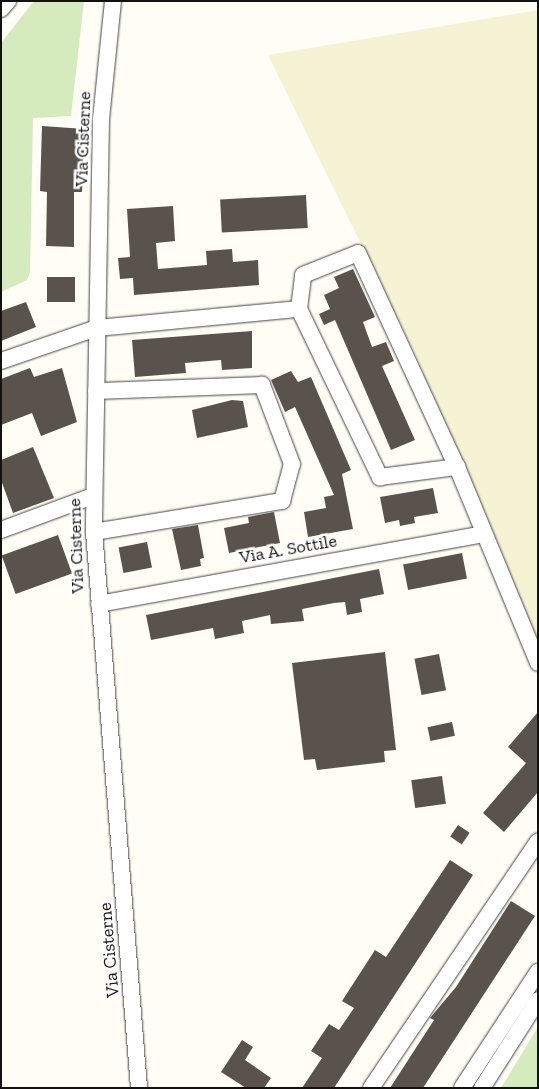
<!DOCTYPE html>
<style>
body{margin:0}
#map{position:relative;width:539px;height:1089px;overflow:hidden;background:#fffdf5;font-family:"Zilla Slab",serif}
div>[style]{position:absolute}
.farmland>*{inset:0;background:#f6f3d4}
.green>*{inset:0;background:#d5ebbd}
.building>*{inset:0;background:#5a524d;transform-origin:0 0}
.roads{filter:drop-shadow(0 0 1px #444) drop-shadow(0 0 1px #444)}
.minor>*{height:16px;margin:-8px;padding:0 8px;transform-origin:8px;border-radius:8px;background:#fff}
span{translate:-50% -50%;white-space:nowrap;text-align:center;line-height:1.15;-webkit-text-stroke:5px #fff;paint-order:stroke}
.street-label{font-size:18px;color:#111}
.frame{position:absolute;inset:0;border:2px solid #111;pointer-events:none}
</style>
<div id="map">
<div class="farmland">
<div style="clip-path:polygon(538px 10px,538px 651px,415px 354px,268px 55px)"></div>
</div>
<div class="green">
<div style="clip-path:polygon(34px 1px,84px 1px,71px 116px,33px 118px,30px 272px,27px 280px,1px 292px,1px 43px)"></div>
<div style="clip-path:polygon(538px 1027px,538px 1088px,501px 1088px)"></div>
</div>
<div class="building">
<div style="clip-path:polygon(42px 126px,85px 129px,82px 192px,74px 192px,74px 247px,46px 246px,47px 192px,40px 191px)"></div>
<div style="left:306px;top:195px;width:33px;height:86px;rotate:87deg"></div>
<div style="clip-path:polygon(173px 206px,175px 241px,156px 243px,158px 269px,207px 265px,206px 251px,232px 249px,233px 262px,258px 260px,259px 285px,134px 295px,133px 278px,120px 279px,118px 258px,130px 257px,127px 209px)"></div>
<div style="clip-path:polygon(353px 269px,375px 317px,363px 322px,372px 347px,386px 342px,394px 361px,382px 366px,415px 440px,391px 450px,335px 320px,324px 325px,319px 314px,330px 309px,324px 295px,339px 288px,334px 277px)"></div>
<div style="left:75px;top:277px;width:25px;height:28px;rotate:90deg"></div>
<div style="clip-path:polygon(26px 302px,36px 327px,1px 341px,1px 311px)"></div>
<div style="clip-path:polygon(252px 331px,252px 368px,222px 370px,221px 360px,185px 363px,186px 373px,135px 377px,132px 340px)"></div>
<div style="clip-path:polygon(30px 368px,34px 377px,62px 368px,77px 422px,41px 436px,32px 413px,1px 425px,1px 379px)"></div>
<div style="clip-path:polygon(291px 371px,298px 382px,311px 377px,351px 470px,342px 474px,353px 529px,308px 537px,304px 512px,326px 508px,324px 497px,334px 495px,295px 407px,285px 412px,271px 380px)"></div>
<div style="clip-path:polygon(232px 400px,243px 401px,248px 427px,197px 438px,192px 410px)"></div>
<div style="clip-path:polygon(33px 447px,54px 498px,13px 513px,1px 480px,1px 460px)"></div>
<div style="clip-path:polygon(433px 488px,438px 513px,414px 517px,415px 523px,400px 526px,399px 520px,385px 523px,380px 497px)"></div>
<div style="clip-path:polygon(274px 512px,280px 543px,229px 553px,224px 528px,249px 523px,248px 517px)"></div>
<div style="clip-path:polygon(198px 525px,204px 558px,200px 559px,201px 566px,181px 570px,172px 529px)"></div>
<div style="left:58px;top:535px;width:41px;height:60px;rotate:70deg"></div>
<div style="left:147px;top:542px;width:26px;height:29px;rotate:79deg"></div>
<div style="left:462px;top:553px;width:26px;height:60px;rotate:79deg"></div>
<div style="clip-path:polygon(379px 569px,384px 594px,360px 599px,362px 612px,347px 615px,345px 602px,334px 603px,302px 609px,304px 621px,271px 624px,270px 615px,242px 621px,244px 633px,215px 639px,213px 628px,151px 640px,146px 615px)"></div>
<div style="clip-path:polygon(385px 652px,396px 750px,384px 751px,385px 762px,317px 770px,315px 759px,304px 760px,292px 663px)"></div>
<div style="left:439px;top:654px;width:37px;height:25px;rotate:79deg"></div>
<div style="clip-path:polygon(538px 712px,538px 792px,504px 832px,483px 813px,526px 763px,508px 747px)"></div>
<div style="left:452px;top:722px;width:14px;height:25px;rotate:78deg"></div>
<div style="left:442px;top:776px;width:28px;height:31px;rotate:82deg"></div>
<div style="left:458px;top:825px;width:14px;height:14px;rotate:34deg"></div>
<div style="clip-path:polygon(450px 860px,473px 875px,334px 1088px,302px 1088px,322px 1058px,311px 1051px,329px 1024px,339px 1030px,354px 1008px,342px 1001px,375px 950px,386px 957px)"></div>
<div style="clip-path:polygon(511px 901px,535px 916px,520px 939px,423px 1088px,390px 1088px,434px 1020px,430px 1018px,456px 987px)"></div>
<div style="clip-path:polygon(242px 1040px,253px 1047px,245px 1060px,271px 1078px,264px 1088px,246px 1088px,221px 1072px)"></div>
</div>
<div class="roads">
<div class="minor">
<div style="left:113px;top:1px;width:120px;rotate:95.8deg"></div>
<div style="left:101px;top:120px;width:412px;rotate:91deg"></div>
<div style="left:94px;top:532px;width:558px;rotate:85.37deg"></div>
<div style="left:1px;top:9px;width:11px;rotate:-49deg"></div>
<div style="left:299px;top:309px;width:187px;rotate:64.3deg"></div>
<div style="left:380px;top:477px;width:78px;rotate:-7.4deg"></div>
<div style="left:1px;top:361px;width:102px;rotate:-19deg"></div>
<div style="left:97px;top:328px;width:203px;rotate:-5.4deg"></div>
<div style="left:299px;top:309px;width:34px;rotate:-83deg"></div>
<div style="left:303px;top:275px;width:59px;rotate:-21.8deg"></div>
<div style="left:358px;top:253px;width:236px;rotate:65.2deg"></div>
<div style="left:457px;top:467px;width:212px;rotate:67.5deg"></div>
<div style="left:1px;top:530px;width:98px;rotate:-20.3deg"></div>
<div style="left:94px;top:532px;width:191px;rotate:-9.4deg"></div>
<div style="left:282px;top:501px;width:38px;rotate:-75deg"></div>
<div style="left:292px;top:464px;width:85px;rotate:-110.8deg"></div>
<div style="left:262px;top:385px;width:166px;rotate:177.9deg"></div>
<div style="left:99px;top:604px;width:391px;rotate:-10.3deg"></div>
<div style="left:371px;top:1088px;width:298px;rotate:-55.9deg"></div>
<div style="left:462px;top:1088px;width:139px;rotate:-56.8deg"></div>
<div style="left:482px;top:1088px;width:104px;rotate:-57.5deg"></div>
</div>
</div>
<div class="street-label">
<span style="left:83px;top:139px;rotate:-88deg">Via Cisterne</span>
<span style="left:76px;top:546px;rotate:-92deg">Via Cisterne</span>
<span style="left:288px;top:549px;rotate:-10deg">Via A. Sottile</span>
<span style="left:109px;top:950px;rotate:-95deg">Via Cisterne</span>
</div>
<div class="frame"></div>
</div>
